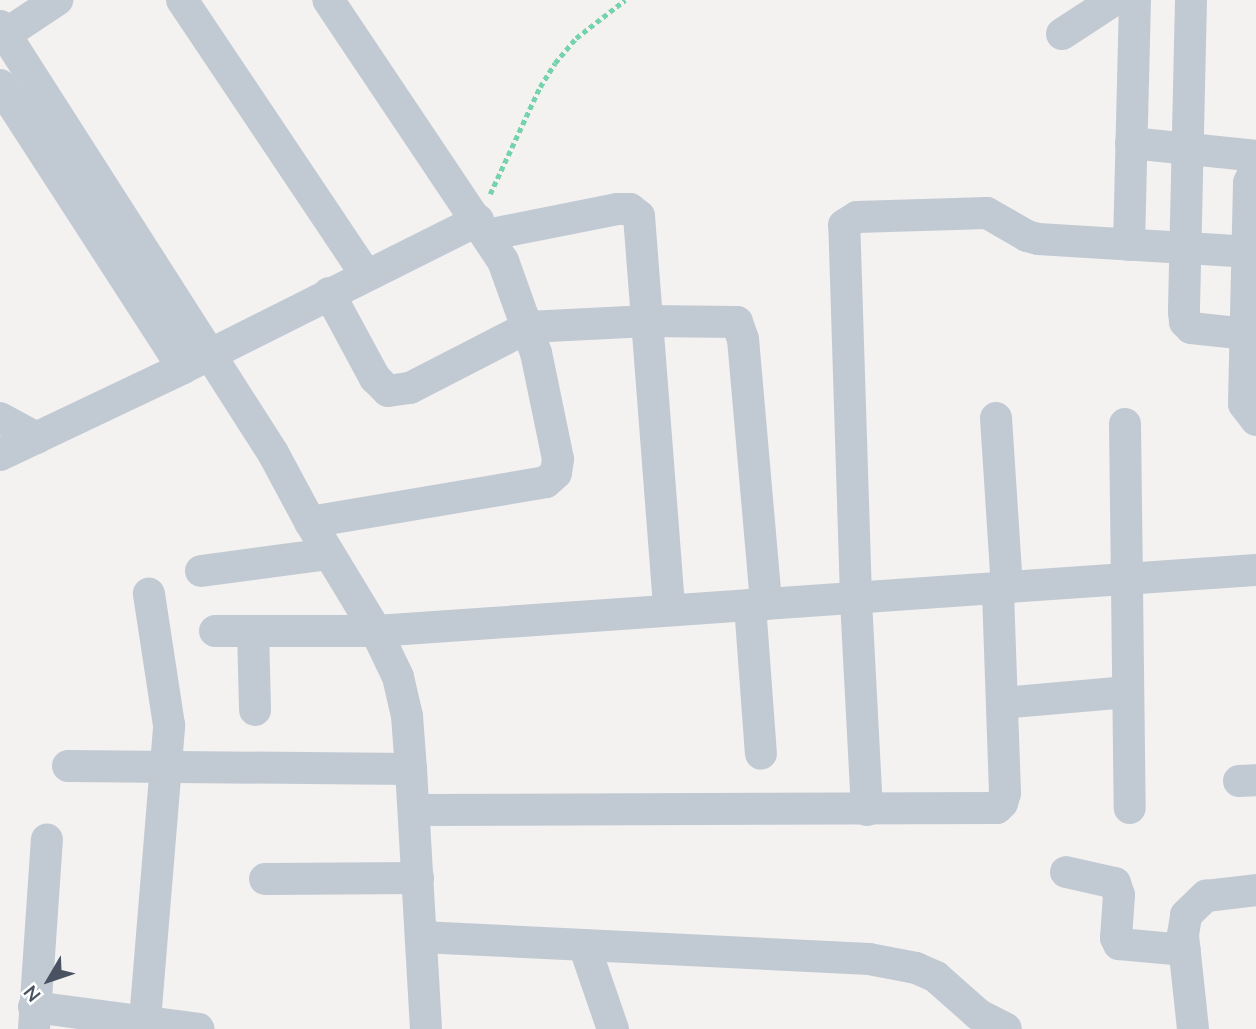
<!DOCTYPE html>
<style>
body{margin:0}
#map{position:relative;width:1256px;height:1029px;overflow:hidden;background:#f4f1f1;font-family:"Nunito Sans",sans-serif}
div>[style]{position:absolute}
.path>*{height:4.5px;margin-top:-2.25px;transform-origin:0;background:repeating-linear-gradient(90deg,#74d2ad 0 5px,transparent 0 8.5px)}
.minor>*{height:32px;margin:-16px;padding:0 16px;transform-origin:16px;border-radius:16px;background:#c1cad3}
span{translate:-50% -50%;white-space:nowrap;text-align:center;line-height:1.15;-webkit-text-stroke:6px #fff;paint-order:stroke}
.north{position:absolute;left:14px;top:945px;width:70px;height:70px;-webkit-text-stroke:5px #fff;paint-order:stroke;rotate:231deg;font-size:19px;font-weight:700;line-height:28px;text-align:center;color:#485260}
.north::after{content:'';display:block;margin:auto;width:24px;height:32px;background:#485260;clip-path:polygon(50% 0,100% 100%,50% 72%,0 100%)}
</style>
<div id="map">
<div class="path">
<div style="left:490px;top:194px;width:118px;rotate:-65deg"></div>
<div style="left:540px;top:87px;width:28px;rotate:-58deg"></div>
<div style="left:555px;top:63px;width:33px;rotate:-50deg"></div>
<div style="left:576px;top:38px;width:62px;rotate:-37.8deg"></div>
</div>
<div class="minor">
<div style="left:182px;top:0;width:331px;rotate:56.2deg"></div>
<div style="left:1191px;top:0;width:312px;rotate:91.3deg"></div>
<div style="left:1184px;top:312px;width:10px;rotate:84deg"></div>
<div style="left:1185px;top:322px;width:8px;rotate:45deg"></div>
<div style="left:1191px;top:328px;width:55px;rotate:6.2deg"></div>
<div style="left:0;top:26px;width:507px;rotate:57.41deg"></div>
<div style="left:273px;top:453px;width:78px;rotate:61.8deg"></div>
<div style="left:310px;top:522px;width:127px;rotate:58.8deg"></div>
<div style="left:376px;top:631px;width:51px;rotate:64.4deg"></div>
<div style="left:398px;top:677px;width:40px;rotate:77deg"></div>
<div style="left:407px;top:716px;width:53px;rotate:85.7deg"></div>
<div style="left:411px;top:769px;width:260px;rotate:86.7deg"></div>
<div style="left:1062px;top:34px;width:62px;rotate:-33.2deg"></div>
<div style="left:0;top:38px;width:69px;rotate:-33.7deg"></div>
<div style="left:0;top:85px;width:337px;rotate:57.1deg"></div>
<div style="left:1131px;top:143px;width:126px;rotate:5.9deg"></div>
<div style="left:1256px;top:167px;width:17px;rotate:114deg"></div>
<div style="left:1249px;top:183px;width:221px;rotate:91.3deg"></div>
<div style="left:1244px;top:404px;width:20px;rotate:53deg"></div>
<div style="left:487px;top:235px;width:133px;rotate:-11.3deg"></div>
<div style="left:617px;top:209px;width:13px"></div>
<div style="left:630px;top:209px;width:11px;rotate:38deg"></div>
<div style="left:639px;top:216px;width:395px;rotate:85.6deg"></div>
<div style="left:1129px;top:245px;width:245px;rotate:-88.6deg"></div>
<div style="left:329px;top:293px;width:97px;rotate:61.6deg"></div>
<div style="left:375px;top:378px;width:18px;rotate:45deg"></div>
<div style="left:388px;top:391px;width:22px;rotate:-8deg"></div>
<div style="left:410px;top:388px;width:133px;rotate:-27.3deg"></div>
<div style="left:528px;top:327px;width:120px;rotate:-2.9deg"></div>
<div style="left:648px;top:321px;width:89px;rotate:0.6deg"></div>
<div style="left:737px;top:322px;width:18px;rotate:71deg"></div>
<div style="left:743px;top:339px;width:266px;rotate:85deg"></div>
<div style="left:0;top:418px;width:42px;rotate:28.4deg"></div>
<div style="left:996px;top:418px;width:169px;rotate:86.3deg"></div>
<div style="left:1125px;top:424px;width:384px;rotate:89.3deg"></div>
<div style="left:0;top:455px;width:203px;rotate:-25.4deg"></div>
<div style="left:183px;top:368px;width:330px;rotate:-26.6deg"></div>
<div style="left:310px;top:522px;width:239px;rotate:-9.6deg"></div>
<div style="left:546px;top:482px;width:13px;rotate:-42deg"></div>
<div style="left:556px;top:473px;width:14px;rotate:-82deg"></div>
<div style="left:558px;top:459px;width:108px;rotate:-101.7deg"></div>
<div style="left:536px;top:353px;width:98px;rotate:-109.7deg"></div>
<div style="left:503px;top:261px;width:314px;rotate:-123.8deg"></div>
<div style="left:201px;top:571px;width:129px;rotate:-7.6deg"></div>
<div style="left:750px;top:605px;width:149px;rotate:85.8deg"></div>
<div style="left:215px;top:631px;width:161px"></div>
<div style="left:376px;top:631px;width:882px;rotate:-3.97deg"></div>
<div style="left:253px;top:631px;width:79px;rotate:88.5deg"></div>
<div style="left:1002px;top:703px;width:126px;rotate:-5deg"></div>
<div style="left:68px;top:766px;width:343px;rotate:0.5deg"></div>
<div style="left:1239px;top:781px;width:17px;rotate:-3deg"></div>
<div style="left:414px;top:810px;width:583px;rotate:-0.2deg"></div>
<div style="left:997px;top:808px;width:7px;rotate:-45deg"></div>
<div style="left:1002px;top:803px;width:10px;rotate:-73deg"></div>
<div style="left:1005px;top:793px;width:205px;rotate:-92deg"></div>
<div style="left:867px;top:810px;width:212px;rotate:-93deg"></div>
<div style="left:856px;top:598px;width:373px;rotate:-91.8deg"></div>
<div style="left:844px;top:225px;width:15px;rotate:-32deg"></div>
<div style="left:857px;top:217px;width:130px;rotate:-1.8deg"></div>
<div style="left:987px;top:213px;width:46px;rotate:29.9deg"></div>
<div style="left:1027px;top:236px;width:11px;rotate:15deg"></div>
<div style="left:1038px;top:239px;width:210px;rotate:3.5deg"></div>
<div style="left:1066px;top:872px;width:50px;rotate:12.7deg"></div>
<div style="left:1115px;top:883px;width:13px;rotate:72deg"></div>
<div style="left:1119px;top:895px;width:43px;rotate:94deg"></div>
<div style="left:1116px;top:938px;width:7px;rotate:63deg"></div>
<div style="left:1119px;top:944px;width:66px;rotate:5.2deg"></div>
<div style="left:265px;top:879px;width:153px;rotate:-0.4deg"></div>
<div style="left:421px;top:937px;width:449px;rotate:2.8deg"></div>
<div style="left:869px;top:959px;width:48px;rotate:10.8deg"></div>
<div style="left:916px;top:968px;width:22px;rotate:24deg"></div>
<div style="left:936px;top:977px;width:57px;rotate:41.5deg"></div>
<div style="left:979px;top:1015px;width:30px;rotate:27deg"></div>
<div style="left:584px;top:945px;width:89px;rotate:71deg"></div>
<div style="left:34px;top:1007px;width:166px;rotate:7.6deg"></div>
<div style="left:145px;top:1020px;width:296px;rotate:-85.3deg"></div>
<div style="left:169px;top:725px;width:133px;rotate:-98.7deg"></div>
<div style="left:34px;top:1029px;width:190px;rotate:-86.1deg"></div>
<div style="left:1193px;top:1029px;width:95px;rotate:-96.1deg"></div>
<div style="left:1183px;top:935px;width:20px;rotate:-81deg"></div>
<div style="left:1186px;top:915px;width:28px;rotate:-44deg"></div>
<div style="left:1206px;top:896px;width:50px;rotate:-6.8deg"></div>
</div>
<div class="north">N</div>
</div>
